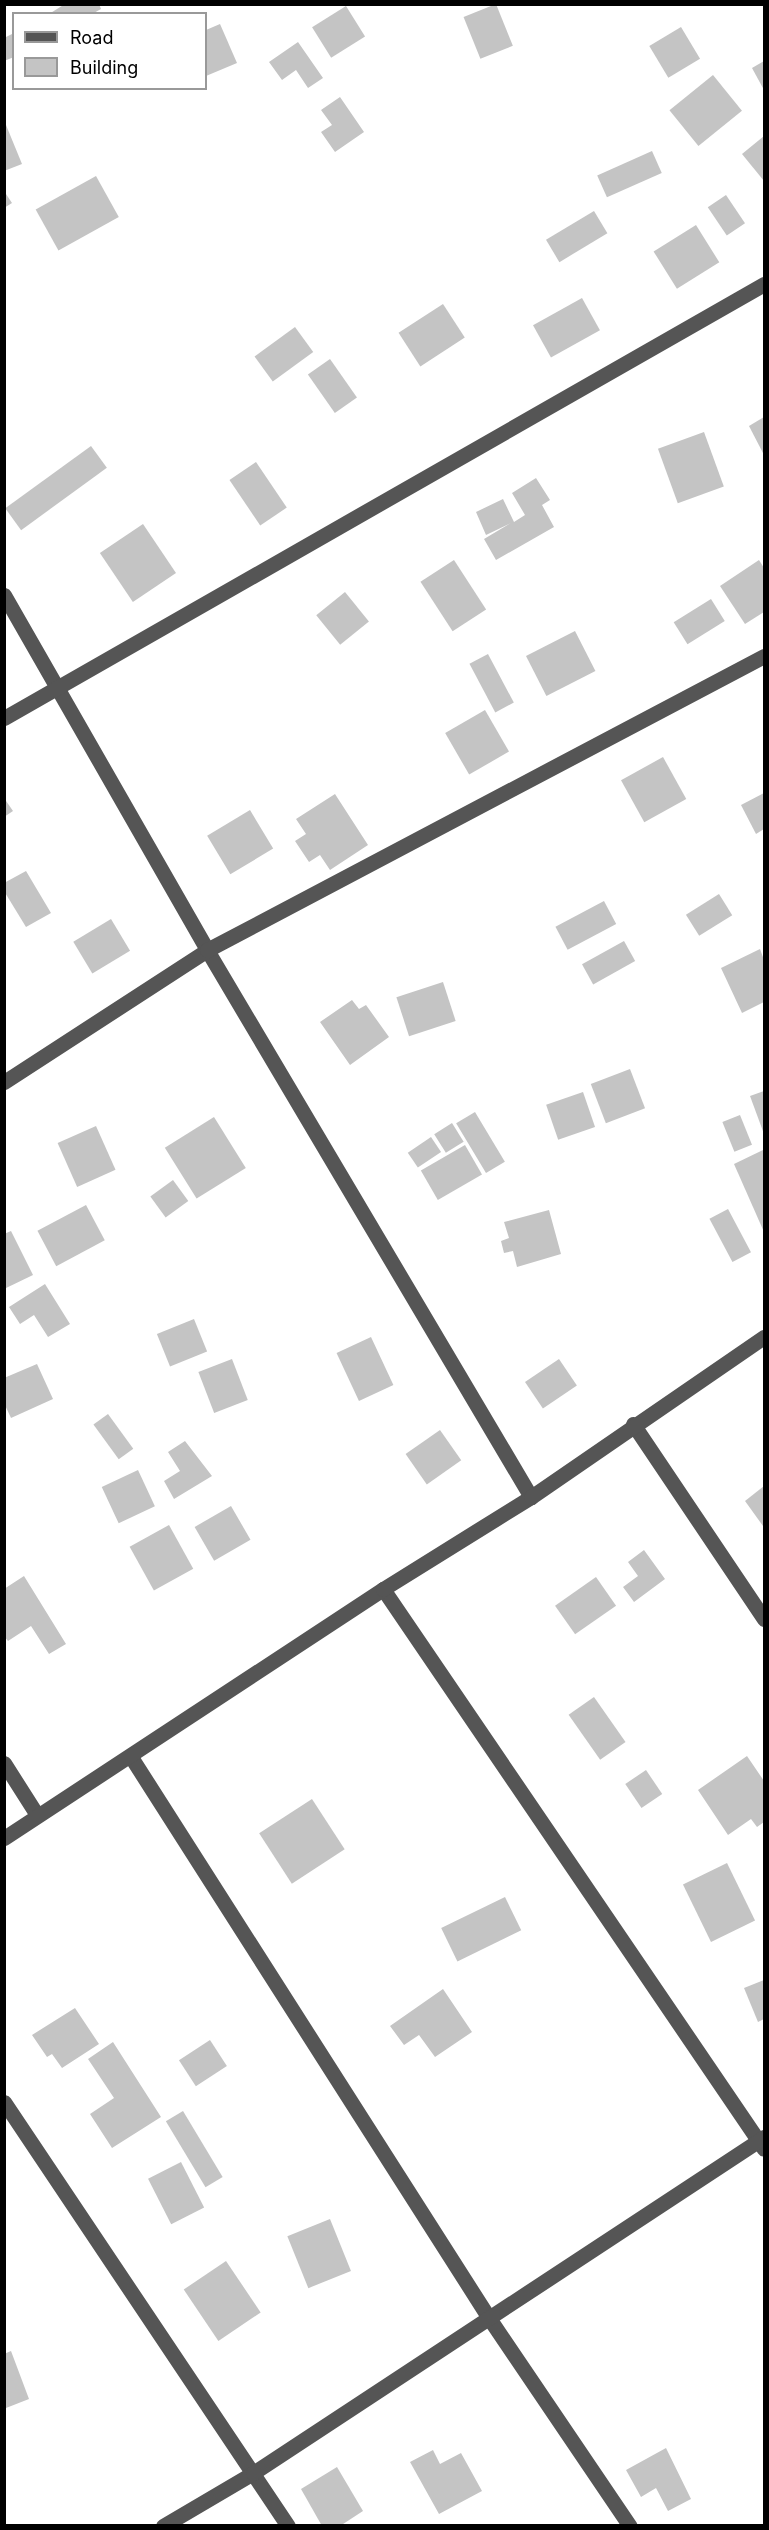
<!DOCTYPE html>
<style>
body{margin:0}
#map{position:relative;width:769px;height:2530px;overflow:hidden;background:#fff;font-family:Inter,sans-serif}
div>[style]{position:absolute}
.building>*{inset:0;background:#c4c4c4;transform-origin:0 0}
.minor>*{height:15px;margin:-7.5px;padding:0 7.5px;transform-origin:7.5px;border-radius:7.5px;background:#555}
span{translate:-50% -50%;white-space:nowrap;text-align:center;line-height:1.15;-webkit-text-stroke:6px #fff;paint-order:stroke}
.frame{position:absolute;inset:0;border:6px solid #000;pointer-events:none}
.legend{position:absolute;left:12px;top:12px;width:195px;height:78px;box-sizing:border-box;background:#fff;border:2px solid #999;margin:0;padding:8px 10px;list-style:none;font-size:18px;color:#000}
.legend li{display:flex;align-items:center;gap:12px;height:30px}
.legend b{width:30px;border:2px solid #999}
</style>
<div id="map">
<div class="building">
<div style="clip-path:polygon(65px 4px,99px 4px,101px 9px,92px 14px,49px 14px)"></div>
<div style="left:496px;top:4px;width:45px;height:35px;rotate:68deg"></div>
<div style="left:346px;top:6px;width:36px;height:40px;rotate:58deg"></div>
<div style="clip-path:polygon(220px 24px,237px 63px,206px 76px,206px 30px)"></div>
<div style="left:681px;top:27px;width:37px;height:37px;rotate:59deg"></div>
<div style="clip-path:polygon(14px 33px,14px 57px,4px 61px,4px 38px)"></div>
<div style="clip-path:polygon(298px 42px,323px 78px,308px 88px,296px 70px,282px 80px,269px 62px)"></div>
<div style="clip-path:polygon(764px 61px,764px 90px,752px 68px)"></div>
<div style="left:713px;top:75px;width:46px;height:56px;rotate:51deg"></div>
<div style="clip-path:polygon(340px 97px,364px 132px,335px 152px,321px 132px,332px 125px,321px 110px)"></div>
<div style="clip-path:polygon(6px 125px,22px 164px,4px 171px,4px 126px)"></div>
<div style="clip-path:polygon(764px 136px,764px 181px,742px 154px)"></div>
<div style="left:652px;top:151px;width:24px;height:60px;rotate:66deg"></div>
<div style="left:96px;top:176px;width:47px;height:69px;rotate:61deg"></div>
<div style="clip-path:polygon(4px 191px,12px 203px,4px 208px)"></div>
<div style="left:726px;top:195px;width:34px;height:22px;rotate:56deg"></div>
<div style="left:594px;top:211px;width:26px;height:56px;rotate:59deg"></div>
<div style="left:696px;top:225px;width:44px;height:50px;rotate:58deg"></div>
<div style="left:582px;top:298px;width:37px;height:56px;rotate:61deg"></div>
<div style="left:443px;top:304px;width:40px;height:53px;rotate:57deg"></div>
<div style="left:295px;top:327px;width:31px;height:50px;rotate:54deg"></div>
<div style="left:330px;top:359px;width:47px;height:27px;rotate:55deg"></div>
<div style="clip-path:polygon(764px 417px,764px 455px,749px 426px)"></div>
<div style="left:704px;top:432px;width:58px;height:49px;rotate:70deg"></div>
<div style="left:91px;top:446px;width:27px;height:106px;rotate:54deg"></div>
<div style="left:256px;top:462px;width:55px;height:32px;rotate:56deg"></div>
<div style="clip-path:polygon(536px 478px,550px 500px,542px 505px,554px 527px,496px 560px,484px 539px,511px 523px,486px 535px,476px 512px,503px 499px,514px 522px,525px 515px,512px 493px)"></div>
<div style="left:143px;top:524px;width:59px;height:52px;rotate:56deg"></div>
<div style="left:454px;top:560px;width:59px;height:40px;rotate:57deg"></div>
<div style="clip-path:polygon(759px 560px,764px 568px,764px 612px,745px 624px,720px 586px)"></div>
<div style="left:345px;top:592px;width:38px;height:37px;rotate:51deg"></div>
<div style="left:711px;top:599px;width:26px;height:44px;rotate:58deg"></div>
<div style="left:575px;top:631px;width:45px;height:55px;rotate:63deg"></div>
<div style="left:488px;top:654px;width:55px;height:21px;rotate:62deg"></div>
<div style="left:485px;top:710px;width:48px;height:46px;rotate:60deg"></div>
<div style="left:663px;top:757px;width:48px;height:48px;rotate:61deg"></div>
<div style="clip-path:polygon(764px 793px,764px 829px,756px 834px,741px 805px)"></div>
<div style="clip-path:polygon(335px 794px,368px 845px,330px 870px,320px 855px,309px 862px,295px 841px,306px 834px,296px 819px)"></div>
<div style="clip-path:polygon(4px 798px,13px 811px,4px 817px)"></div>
<div style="left:250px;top:810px;width:45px;height:50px;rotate:59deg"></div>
<div style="clip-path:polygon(26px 871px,51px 913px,26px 927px,4px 891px,4px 883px)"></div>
<div style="left:719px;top:894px;width:25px;height:39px;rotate:58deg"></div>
<div style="left:604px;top:901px;width:26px;height:55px;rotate:62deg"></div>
<div style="left:111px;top:919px;width:37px;height:44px;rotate:59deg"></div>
<div style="left:624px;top:941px;width:23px;height:48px;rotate:61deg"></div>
<div style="clip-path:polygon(760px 949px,764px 960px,764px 1002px,742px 1013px,721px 968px)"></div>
<div style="left:443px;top:982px;width:41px;height:49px;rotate:72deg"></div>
<div style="clip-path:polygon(352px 1000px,359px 1009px,366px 1005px,389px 1037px,350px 1065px,320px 1022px)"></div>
<div style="left:630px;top:1069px;width:42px;height:42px;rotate:69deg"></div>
<div style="clip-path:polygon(764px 1091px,764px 1134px,750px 1096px)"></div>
<div style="left:583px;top:1092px;width:37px;height:39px;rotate:71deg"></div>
<div style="left:475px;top:1112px;width:58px;height:22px;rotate:59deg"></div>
<div style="left:740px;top:1115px;width:32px;height:19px;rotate:68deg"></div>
<div style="left:214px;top:1117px;width:60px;height:58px;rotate:58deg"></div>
<div style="left:452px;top:1123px;width:22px;height:21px;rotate:58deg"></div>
<div style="left:96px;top:1126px;width:48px;height:42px;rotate:66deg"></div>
<div style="left:431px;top:1137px;width:18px;height:28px;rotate:56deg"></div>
<div style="left:465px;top:1145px;width:34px;height:51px;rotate:60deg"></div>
<div style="clip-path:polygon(763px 1150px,764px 1153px,764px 1232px,734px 1164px)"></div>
<div style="left:173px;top:1180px;width:26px;height:28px;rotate:54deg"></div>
<div style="left:86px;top:1205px;width:40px;height:55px;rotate:62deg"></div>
<div style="left:728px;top:1209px;width:49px;height:21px;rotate:62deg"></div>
<div style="clip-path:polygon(549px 1210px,561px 1254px,517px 1267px,513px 1251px,504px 1253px,501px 1241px,509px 1238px,504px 1222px)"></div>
<div style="clip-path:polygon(11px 1231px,33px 1275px,4px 1289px,4px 1234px)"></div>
<div style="clip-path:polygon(45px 1284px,70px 1324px,48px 1337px,34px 1315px,20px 1324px,9px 1307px)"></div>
<div style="left:194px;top:1319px;width:35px;height:40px;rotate:68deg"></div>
<div style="left:371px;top:1337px;width:53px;height:38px;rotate:65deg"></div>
<div style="left:232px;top:1359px;width:44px;height:36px;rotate:69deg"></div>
<div style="left:559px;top:1359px;width:32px;height:41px;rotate:56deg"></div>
<div style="clip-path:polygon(37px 1364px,53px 1399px,11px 1418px,4px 1403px,4px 1378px)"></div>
<div style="left:108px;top:1414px;width:43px;height:18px;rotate:54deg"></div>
<div style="left:440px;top:1430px;width:37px;height:42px;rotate:55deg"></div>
<div style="clip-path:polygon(185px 1441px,212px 1476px,174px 1499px,164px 1481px,180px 1471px,168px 1452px)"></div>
<div style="left:138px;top:1470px;width:40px;height:40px;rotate:65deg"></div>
<div style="clip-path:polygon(764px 1486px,764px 1525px,763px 1526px,745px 1501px)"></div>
<div style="left:231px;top:1506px;width:39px;height:42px;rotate:60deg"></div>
<div style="left:169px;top:1525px;width:50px;height:45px;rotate:61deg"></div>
<div style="clip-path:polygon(644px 1550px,665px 1579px,634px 1602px,623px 1587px,638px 1576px,628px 1562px)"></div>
<div style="clip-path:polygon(24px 1576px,66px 1644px,49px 1654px,31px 1626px,8px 1641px,4px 1636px,4px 1589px)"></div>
<div style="left:596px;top:1577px;width:35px;height:50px;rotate:55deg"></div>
<div style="left:594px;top:1697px;width:55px;height:31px;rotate:55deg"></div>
<div style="clip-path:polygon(747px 1756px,764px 1781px,764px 1822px,757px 1827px,751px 1819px,728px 1835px,698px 1790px)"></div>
<div style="left:646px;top:1770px;width:29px;height:25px;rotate:56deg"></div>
<div style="left:312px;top:1799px;width:60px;height:63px;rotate:57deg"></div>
<div style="left:727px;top:1863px;width:64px;height:49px;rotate:64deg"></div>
<div style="left:505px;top:1897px;width:37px;height:71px;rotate:64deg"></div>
<div style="clip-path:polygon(764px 1980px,764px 2019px,758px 2022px,744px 1988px)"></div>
<div style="clip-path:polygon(443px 1989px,472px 2032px,435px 2057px,419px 2035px,404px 2045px,390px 2026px)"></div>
<div style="clip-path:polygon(75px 2008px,99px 2044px,62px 2068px,52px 2054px,47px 2057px,32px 2035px)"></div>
<div style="left:210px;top:2040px;width:31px;height:37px;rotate:57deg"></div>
<div style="clip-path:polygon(113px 2042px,161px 2117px,112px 2148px,90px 2114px,114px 2098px,88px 2059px)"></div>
<div style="left:183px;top:2111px;width:77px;height:20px;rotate:59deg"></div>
<div style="left:181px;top:2162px;width:51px;height:37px;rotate:63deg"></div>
<div style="left:330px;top:2219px;width:56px;height:46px;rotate:68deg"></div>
<div style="left:226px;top:2261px;width:62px;height:51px;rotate:56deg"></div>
<div style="clip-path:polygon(11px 2351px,29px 2399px,6px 2408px,4px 2354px)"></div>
<div style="clip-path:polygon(666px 2448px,691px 2499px,668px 2511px,656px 2488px,641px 2497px,626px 2470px)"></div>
<div style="clip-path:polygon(433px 2450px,440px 2464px,461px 2453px,482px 2491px,439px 2514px,410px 2462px)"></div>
<div style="clip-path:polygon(337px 2467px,363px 2511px,340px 2526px,322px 2526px,301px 2489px)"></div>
</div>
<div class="minor">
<div style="left:4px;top:595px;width:409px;rotate:60.2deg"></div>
<div style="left:207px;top:950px;width:636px;rotate:59.36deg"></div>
<div style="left:4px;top:718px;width:875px;rotate:-29.73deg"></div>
<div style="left:4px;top:1082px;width:242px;rotate:-33deg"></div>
<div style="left:207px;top:950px;width:630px;rotate:-27.83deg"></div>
<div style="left:633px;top:1424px;width:235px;rotate:56.1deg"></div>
<div style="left:383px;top:1589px;width:677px;rotate:55.77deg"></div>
<div style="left:131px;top:1757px;width:665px;rotate:57.46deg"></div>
<div style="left:489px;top:2318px;width:251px;rotate:55.9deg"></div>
<div style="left:4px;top:1763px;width:62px;rotate:57.6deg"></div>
<div style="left:4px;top:1838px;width:453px;rotate:-33.3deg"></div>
<div style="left:383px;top:1589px;width:174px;rotate:-31.9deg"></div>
<div style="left:531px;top:1497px;width:283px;rotate:-34.5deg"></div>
<div style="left:4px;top:2102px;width:510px;rotate:56.19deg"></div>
<div style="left:163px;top:2526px;width:104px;rotate:-30.5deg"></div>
<div style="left:253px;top:2473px;width:612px;rotate:-33.33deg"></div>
</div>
<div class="frame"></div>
<ul class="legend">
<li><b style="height:8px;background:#555"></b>Road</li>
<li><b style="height:16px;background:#c4c4c4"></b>Building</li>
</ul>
</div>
